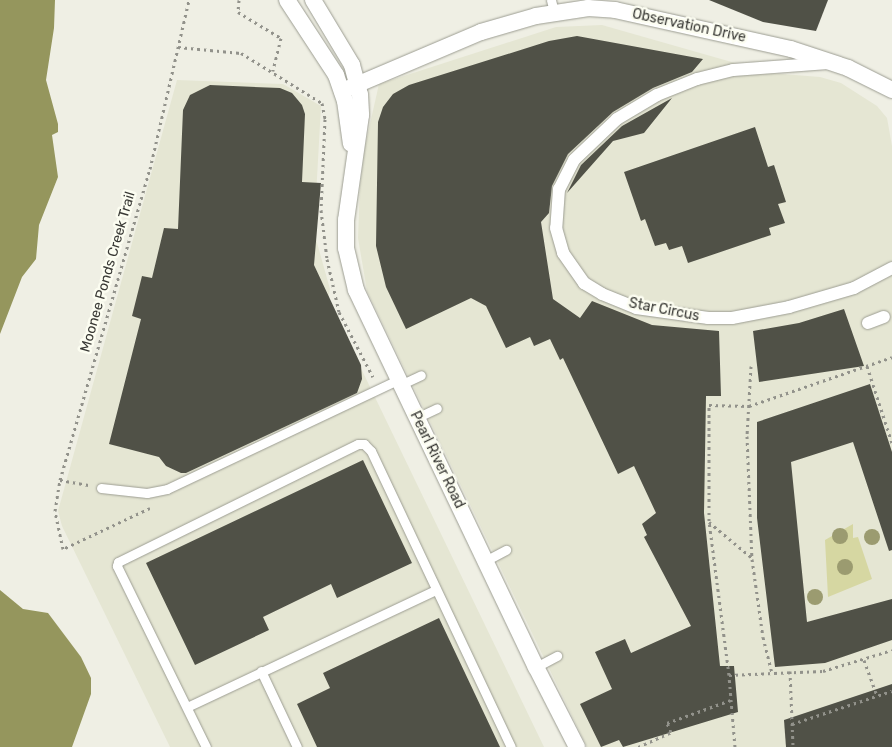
<!DOCTYPE html>
<style>
body{margin:0}
#map{position:relative;width:892px;height:747px;overflow:hidden;background:#efefe4;font-family:Rubik,sans-serif}
div>[style]{position:absolute}
.built>*{inset:0;background:#e5e6d3}
.green>*{inset:0;background:#d6d7a2}
.water>*{inset:0;background:#95965d}
.building>*{inset:0;background:#505147}
.path>*{height:3px;margin-top:-1.5px;transform-origin:0;background:repeating-linear-gradient(90deg,#92928b 0 2.5px,transparent 0 6.5px)}
.roads{filter:drop-shadow(0 0 1px #9c9d92) drop-shadow(0 0 1px #9c9d92)}
.service>*{height:9px;margin:-4.5px;padding:0 4.5px;transform-origin:4.5px;border-radius:4.5px;background:#fff}
.pedestrian>*{height:12px;margin:-6px;padding:0 6px;transform-origin:6px;border-radius:6px;background:#fff}
.minor>*{height:16px;margin:-8px;padding:0 8px;transform-origin:8px;border-radius:8px;background:#fff}
.trees>*{width:16px;height:16px;margin:-8px;border-radius:50%;background:#9b9b70}
span{translate:-50% -50%;white-space:nowrap;text-align:center;line-height:1.15;-webkit-text-stroke:5px #fcfdf1;paint-order:stroke}
.street-label{font-size:14px;color:#393935}
</style>
<div id="map">
<div class="built">
<div style="clip-path:polygon(602px 25px,770px 73px,820px 77px,841px 83px,877px 106px,887px 118px,892px 146px,892px 747px,587px 747px,367px 291px,358px 238px,360px 185px,365px 146px,379px 84px,556px 27px)"></div>
<div style="clip-path:polygon(177px 80px,283px 84px,321px 106px,314px 232px,330px 289px,328px 300px,544px 747px,170px 747px,62px 526px,58px 511px)"></div>
</div>
<div class="green">
<div style="clip-path:polygon(853px 524px,853px 538px,858px 537px,872px 579px,828px 597px,825px 540px)"></div>
</div>
<div class="water">
<div style="clip-path:polygon(0 0,55px 0,54px 28px,46px 80px,58px 124px,58px 132px,52px 135px,58px 177px,39px 225px,36px 259px,22px 277px,0 334px)"></div>
<div style="clip-path:polygon(0 590px,23px 609px,48px 613px,81px 657px,91px 678px,91px 694px,72px 747px,0 747px)"></div>
</div>
<div class="building">
<div style="clip-path:polygon(709px 0,828px 0,816px 31px,763px 22px)"></div>
<div style="clip-path:polygon(577px 36px,703px 59px,692px 72px,653px 88px,613px 112px,568px 154px,552px 186px,549px 213px,541px 222px,553px 299px,580px 318px,592px 301px,652px 325px,719px 331px,721px 396px,706px 396px,704px 513px,720px 666px,734px 666px,738px 712px,623px 747px,619px 740px,601px 747px,580px 704px,612px 689px,595px 652px,625px 639px,631px 653px,691px 626px,644px 537px,647px 535px,642px 524px,656px 513px,634px 466px,618px 474px,563px 358px,560px 360px,550px 339px,534px 346px,530px 337px,506px 348px,486px 306px,471px 298px,406px 329px,386px 287px,376px 246px,378px 122px,383px 107px,393px 94px,409px 85px,549px 41px)"></div>
<div style="clip-path:polygon(210px 85px,280px 88px,292px 93px,302px 105px,305px 114px,302px 182px,321px 183px,314px 265px,361px 365px,362px 379px,357px 393px,186px 473px,181px 473px,166px 466px,159px 457px,109px 444px,141px 319px,132px 316px,142px 276px,152px 278px,164px 228px,178px 229px,183px 110px,190px 95px)"></div>
<div style="clip-path:polygon(672px 98px,644px 133px,613px 141px,567px 193px,581px 165px,622px 126px)"></div>
<div style="clip-path:polygon(755px 127px,768px 167px,774px 165px,786px 202px,778px 204px,785px 223px,769px 228px,771px 235px,688px 263px,682px 246px,669px 250px,666px 243px,655px 246px,645px 219px,641px 221px,624px 172px)"></div>
<div style="clip-path:polygon(844px 309px,864px 366px,759px 382px,753px 331px,799px 323px)"></div>
<div style="clip-path:polygon(870px 384px,892px 452px,892px 550px,889px 551px,853px 442px,791px 462px,807px 622px,892px 599px,892px 640px,825px 663px,775px 667px,757px 518px,757px 422px)"></div>
<div style="clip-path:polygon(363px 460px,412px 563px,337px 598px,331px 584px,263px 617px,269px 630px,195px 665px,146px 563px)"></div>
<div style="clip-path:polygon(439px 618px,500px 747px,317px 747px,297px 704px,330px 688px,323px 673px)"></div>
<div style="clip-path:polygon(892px 684px,892px 747px,786px 747px,784px 720px)"></div>
</div>
<div class="path">
<div style="left:239px;top:0;width:12px;rotate:95deg"></div>
<div style="left:238px;top:12px;width:50px;rotate:31.2deg"></div>
<div style="left:281px;top:38px;width:34px;rotate:104deg"></div>
<div style="left:178px;top:47px;width:63px;rotate:5.4deg"></div>
<div style="left:241px;top:53px;width:95px;rotate:31.7deg"></div>
<div style="left:322px;top:103px;width:16px;rotate:79deg"></div>
<div style="left:325px;top:119px;width:91px;rotate:92.5deg"></div>
<div style="left:321px;top:210px;width:49px;rotate:83deg"></div>
<div style="left:327px;top:259px;width:54px;rotate:77.2deg"></div>
<div style="left:339px;top:312px;width:73px;rotate:62.4deg"></div>
<div style="left:751px;top:366px;width:70px;rotate:93.3deg"></div>
<div style="left:747px;top:436px;width:123px;rotate:87.7deg"></div>
<div style="left:752px;top:559px;width:79px;rotate:82deg"></div>
<div style="left:763px;top:637px;width:37px;rotate:76deg"></div>
<div style="left:867px;top:366px;width:81px;rotate:72deg"></div>
<div style="left:60px;top:480px;width:29px;rotate:10deg"></div>
<div style="left:150px;top:508px;width:96px;rotate:154.8deg"></div>
<div style="left:63px;top:549px;width:39px;rotate:-102deg"></div>
<div style="left:55px;top:511px;width:31px;rotate:-81deg"></div>
<div style="left:60px;top:480px;width:324px;rotate:-73.9deg"></div>
<div style="left:150px;top:169px;width:173px;rotate:-77deg"></div>
<div style="left:709px;top:522px;width:56px;rotate:39.9deg"></div>
<div style="left:864px;top:660px;width:38px;rotate:70deg"></div>
<div style="left:790px;top:671px;width:76px;rotate:87.7deg"></div>
<div style="left:729px;top:675px;width:94px;rotate:-2.4deg"></div>
<div style="left:823px;top:671px;width:72px;rotate:-16.9deg"></div>
<div style="left:792px;top:724px;width:105px;rotate:-18.3deg"></div>
<div style="left:638px;top:747px;width:36px;rotate:-24deg"></div>
<div style="left:671px;top:732px;width:10px;rotate:-114deg"></div>
<div style="left:667px;top:723px;width:68px;rotate:-19.8deg"></div>
<div style="left:735px;top:747px;width:72px;rotate:-94.8deg"></div>
<div style="left:729px;top:675px;width:155px;rotate:-97.4deg"></div>
<div style="left:709px;top:521px;width:116px;rotate:-90deg"></div>
<div style="left:709px;top:405px;width:40px;rotate:1.4deg"></div>
<div style="left:749px;top:406px;width:151px;rotate:-18.9deg"></div>
</div>
<div class="roads">
<div class="service">
<div style="left:551px;top:0;width:12px;rotate:76deg"></div>
<div style="left:400px;top:385px;width:23px;rotate:-25deg"></div>
<div style="left:416px;top:418px;width:23px;rotate:-25deg"></div>
<div style="left:101px;top:488px;width:46px;rotate:6.2deg"></div>
<div style="left:147px;top:493px;width:20px;rotate:-11deg"></div>
<div style="left:167px;top:489px;width:255px;rotate:-25.3deg"></div>
<div style="left:485px;top:561px;width:24px;rotate:-28deg"></div>
<div style="left:536px;top:667px;width:24px;rotate:-28deg"></div>
<div style="left:261px;top:671px;width:84px;rotate:64.7deg"></div>
<div style="left:187px;top:707px;width:275px;rotate:-25.2deg"></div>
<div style="left:206px;top:747px;width:202px;rotate:-116.2deg"></div>
<div style="left:117px;top:566px;width:4px;rotate:-76deg"></div>
<div style="left:118px;top:562px;width:267px;rotate:-26.2deg"></div>
<div style="left:358px;top:444px;width:6px"></div>
<div style="left:364px;top:444px;width:10px;rotate:45deg"></div>
<div style="left:371px;top:451px;width:327px;rotate:64.7deg"></div>
</div>
<div class="pedestrian">
<div style="left:828px;top:63px;width:95px;rotate:175.8deg"></div>
<div style="left:733px;top:70px;width:37px;rotate:166deg"></div>
<div style="left:697px;top:79px;width:43px;rotate:158.2deg"></div>
<div style="left:657px;top:95px;width:47px;rotate:149deg"></div>
<div style="left:617px;top:119px;width:59px;rotate:136.4deg"></div>
<div style="left:574px;top:160px;width:33px;rotate:117deg"></div>
<div style="left:559px;top:189px;width:39px;rotate:94deg"></div>
<div style="left:556px;top:228px;width:26px;rotate:74deg"></div>
<div style="left:563px;top:253px;width:37px;rotate:55deg"></div>
<div style="left:584px;top:283px;width:21px;rotate:31deg"></div>
<div style="left:602px;top:294px;width:37px;rotate:22deg"></div>
<div style="left:636px;top:308px;width:73px;rotate:7.9deg"></div>
<div style="left:708px;top:318px;width:24px"></div>
<div style="left:732px;top:318px;width:58px;rotate:-10.9deg"></div>
<div style="left:789px;top:307px;width:68px;rotate:-16.3deg"></div>
<div style="left:854px;top:288px;width:43px;rotate:-27.8deg"></div>
<div style="left:868px;top:323px;width:17px;rotate:-21deg"></div>
</div>
<div class="minor">
<div style="left:287px;top:0;width:90px;rotate:56.8deg"></div>
<div style="left:336px;top:75px;width:28px;rotate:71deg"></div>
<div style="left:345px;top:101px;width:43px;rotate:82.1deg"></div>
<div style="left:313px;top:0;width:76px;rotate:59deg"></div>
<div style="left:352px;top:65px;width:30px;rotate:75deg"></div>
<div style="left:360px;top:94px;width:21px;rotate:87deg"></div>
<div style="left:361px;top:115px;width:106px;rotate:98.1deg"></div>
<div style="left:346px;top:220px;width:28px;rotate:90deg"></div>
<div style="left:346px;top:248px;width:43px;rotate:76.6deg"></div>
<div style="left:356px;top:290px;width:418px;rotate:64.5deg"></div>
<div style="left:536px;top:667px;width:90px;rotate:62.9deg"></div>
<div style="left:342px;top:91px;width:151px;rotate:-23deg"></div>
<div style="left:481px;top:32px;width:57px;rotate:-16.2deg"></div>
<div style="left:536px;top:16px;width:53px;rotate:-8.7deg"></div>
<div style="left:588px;top:8px;width:27px;rotate:4deg"></div>
<div style="left:615px;top:10px;width:180px;rotate:12.5deg"></div>
<div style="left:791px;top:49px;width:60px;rotate:18.4deg"></div>
<div style="left:848px;top:68px;width:49px;rotate:26.6deg"></div>
</div>
</div>
<div class="trees">
<div style="left:840px;top:536px"></div>
<div style="left:872px;top:537px"></div>
<div style="left:845px;top:567px"></div>
<div style="left:815px;top:597px"></div>
</div>
<div class="street-label">
<span style="left:689px;top:26px;rotate:12deg">Observation Drive</span>
<span style="left:108px;top:272px;rotate:-74deg">Moonee Ponds Creek Trail</span>
<span style="left:664px;top:310px;rotate:11deg">Star Circus</span>
<span style="left:437px;top:460px;rotate:64deg">Pearl River Road</span>
</div>
</div>
